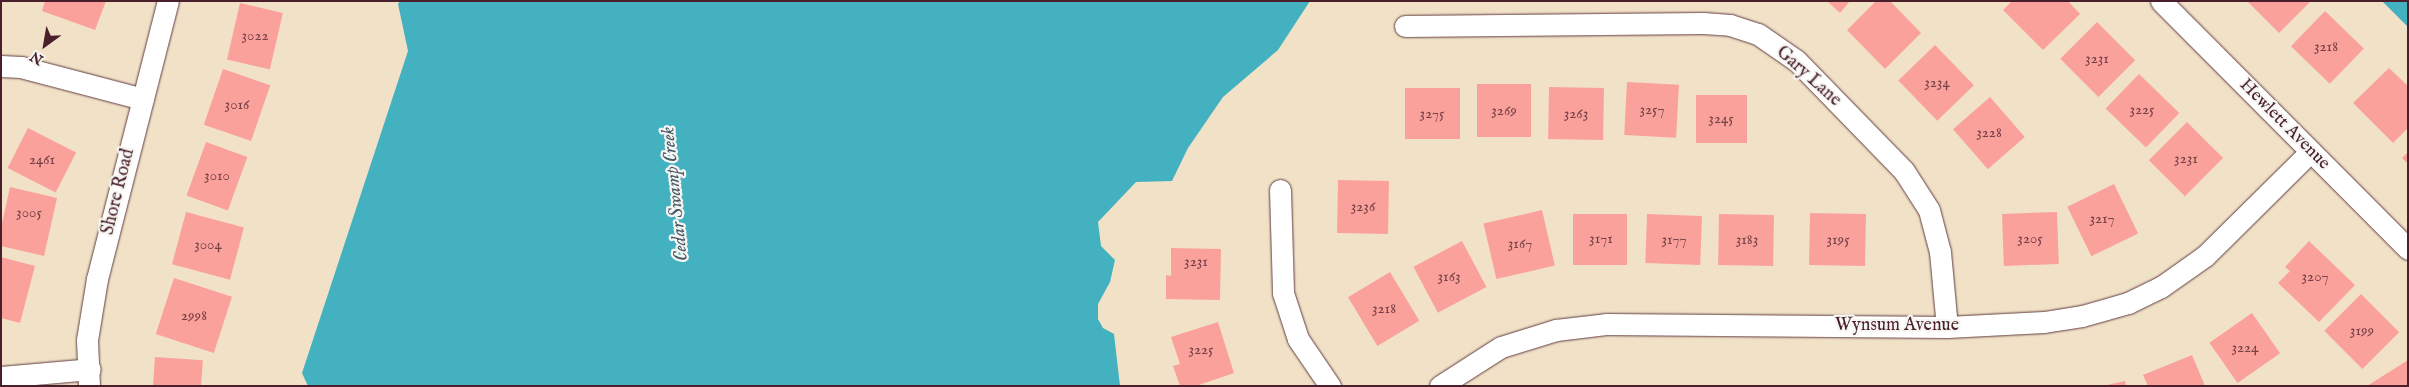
<!DOCTYPE html>
<style>
body{margin:0}
#map{position:relative;width:2409px;height:387px;overflow:hidden;background:#f1e2c7;font-family:"IM FELL English",serif}
div>[style]{position:absolute}
.water>*{inset:0;background:#44b1c0}
.building>*{inset:0;background:#fba19b;transform-origin:0 0}
.roads{filter:drop-shadow(0 0 1px #633c42) drop-shadow(0 0 1px #633c42)}
.minor>*{height:21px;margin:-10.5px;padding:0 10.5px;transform-origin:10.5px;border-radius:10.5px;background:#fff}
span{translate:-50% -50%;white-space:nowrap;text-align:center;line-height:1.15;-webkit-text-stroke:4.5px #f6f6f2;paint-order:stroke}
.number-label{font-size:15px;color:#764047}
.number-label span{-webkit-text-stroke-width:0}
.street-label{font-size:18px;color:#4a1f2b}
.water-label{font-size:19px;color:#485967;font-style:italic}
.frame{position:absolute;inset:0;border:2px solid #4a1f2b;pointer-events:none}
.north{position:absolute;left:20px;top:20px;width:50px;height:50px;-webkit-text-stroke:4px #f6f6f2;paint-order:stroke;rotate:212deg;font-size:14px;font-weight:700;line-height:20px;text-align:center;color:#4a1f2b}
.north::after{content:'';display:block;margin:auto;width:18px;height:22px;background:#4a1f2b;clip-path:polygon(50% 0,100% 100%,50% 72%,0 100%)}
</style>
<div id="map">
<div class="water">
<div style="clip-path:polygon(400px 1px,1310px 1px,1278px 50px,1223px 97px,1188px 148px,1172px 181px,1136px 182px,1098px 222px,1101px 246px,1115px 260px,1110px 282px,1098px 304px,1098px 319px,1103px 328px,1114px 334px,1120px 386px,308px 386px,302px 373px,408px 51px,398px 4px)"></div>
<div style="clip-path:polygon(2382px 1px,2408px 1px,2408px 27px)"></div>
</div>
<div class="building">
<div style="clip-path:polygon(45px 1px,106px 1px,95px 30px,42px 11px)"></div>
<div style="clip-path:polygon(1827px 1px,1850px 1px,1840px 13px)"></div>
<div style="clip-path:polygon(1876px 1px,1890px 1px,1921px 33px,1885px 69px,1847px 30px)"></div>
<div style="clip-path:polygon(2012px 1px,2068px 1px,2080px 14px,2043px 50px,2003px 10px)"></div>
<div style="clip-path:polygon(2247px 1px,2311px 1px,2279px 33px)"></div>
<div style="left:240px;top:3px;width:44px;height:58px;rotate:13deg"></div>
<div style="left:2325px;top:11px;width:54px;height:49px;rotate:44deg"></div>
<div style="left:2097px;top:22px;width:54px;height:52px;rotate:45deg"></div>
<div style="left:1935px;top:45px;width:56px;height:51px;rotate:46deg"></div>
<div style="clip-path:polygon(2389px 68px,2408px 86px,2408px 128px,2393px 143px,2353px 103px)"></div>
<div style="left:223px;top:69px;width:50px;height:59px;rotate:19deg"></div>
<div style="left:2139px;top:74px;width:56px;height:48px;rotate:44deg"></div>
<div style="left:1627px;top:82px;width:52px;height:53px;rotate:3deg"></div>
<div style="left:1477px;top:84px;width:54px;height:53px"></div>
<div style="left:1549px;top:87px;width:55px;height:52px;rotate:1deg"></div>
<div style="left:1405px;top:88px;width:55px;height:51px"></div>
<div style="left:1696px;top:95px;width:51px;height:48px"></div>
<div style="left:1990px;top:97px;width:53px;height:49px;rotate:49deg"></div>
<div style="left:2187px;top:122px;width:51px;height:54px;rotate:45deg"></div>
<div style="left:28px;top:128px;width:54px;height:45px;rotate:27deg"></div>
<div style="left:206px;top:142px;width:44px;height:57px;rotate:20deg"></div>
<div style="clip-path:polygon(2408px 152px,2408px 164px,2402px 158px)"></div>
<div style="left:1338px;top:180px;width:51px;height:53px;rotate:1deg"></div>
<div style="left:2114px;top:184px;width:55px;height:52px;rotate:64deg"></div>
<div style="clip-path:polygon(10px 187px,57px 198px,44px 256px,1px 246px,1px 228px)"></div>
<div style="left:1542px;top:210px;width:57px;height:60px;rotate:77deg"></div>
<div style="left:186px;top:212px;width:60px;height:54px;rotate:15deg"></div>
<div style="left:2057px;top:212px;width:52px;height:55px;rotate:88deg"></div>
<div style="left:1810px;top:213px;width:56px;height:52px;rotate:1deg"></div>
<div style="left:1573px;top:214px;width:54px;height:51px"></div>
<div style="left:1647px;top:214px;width:55px;height:49px;rotate:2deg"></div>
<div style="left:1719px;top:214px;width:55px;height:51px;rotate:1deg"></div>
<div style="left:1462px;top:241px;width:52px;height:55px;rotate:62deg"></div>
<div style="clip-path:polygon(2309px 241px,2355px 285px,2319px 322px,2278px 283px,2290px 271px,2285px 267px)"></div>
<div style="clip-path:polygon(1171px 248px,1221px 249px,1220px 300px,1166px 299px,1166px 275px,1171px 276px)"></div>
<div style="clip-path:polygon(1px 257px,35px 266px,20px 323px,1px 318px)"></div>
<div style="left:1390px;top:272px;width:57px;height:49px;rotate:59deg"></div>
<div style="left:174px;top:278px;width:61px;height:59px;rotate:18deg"></div>
<div style="left:2361px;top:294px;width:54px;height:52px;rotate:45deg"></div>
<div style="left:2252px;top:313px;width:49px;height:52px;rotate:55deg"></div>
<div style="clip-path:polygon(1218px 322px,1234px 373px,1196px 386px,1180px 386px,1173px 366px,1180px 364px,1171px 337px)"></div>
<div style="clip-path:polygon(2192px 355px,2205px 386px,2148px 386px,2143px 375px)"></div>
<div style="left:155px;top:357px;width:48px;height:29px;rotate:4deg"></div>
<div style="clip-path:polygon(2408px 360px,2408px 386px,2367px 386px)"></div>
<div style="clip-path:polygon(2125px 381px,2126px 386px,2108px 386px,2107px 385px)"></div>
</div>
<div class="roads">
<div class="minor">
<div style="left:2161px;top:1px;width:350px;rotate:45.1deg"></div>
<div style="left:1405px;top:26px;width:298px;rotate:-0.6deg"></div>
<div style="left:1703px;top:23px;width:27px;rotate:4deg"></div>
<div style="left:1730px;top:25px;width:29px;rotate:18deg"></div>
<div style="left:1758px;top:34px;width:47px;rotate:34.7deg"></div>
<div style="left:1797px;top:61px;width:153px;rotate:45.8deg"></div>
<div style="left:1904px;top:171px;width:46px;rotate:57.3deg"></div>
<div style="left:1929px;top:210px;width:43px;rotate:75.3deg"></div>
<div style="left:1940px;top:252px;width:75px;rotate:84.7deg"></div>
<div style="left:1px;top:66px;width:20px;rotate:3deg"></div>
<div style="left:21px;top:67px;width:126px;rotate:14.7deg"></div>
<div style="left:1280px;top:190px;width:103px;rotate:88.3deg"></div>
<div style="left:1283px;top:293px;width:48px;rotate:71.9deg"></div>
<div style="left:1298px;top:339px;width:57px;rotate:55.8deg"></div>
<div style="left:1px;top:377px;width:89px;rotate:-5.1deg"></div>
<div style="left:89px;top:386px;width:46px;rotate:-92.5deg"></div>
<div style="left:87px;top:340px;width:62px;rotate:-80.7deg"></div>
<div style="left:97px;top:279px;width:287px;rotate:-75.7deg"></div>
<div style="left:1440px;top:386px;width:72px;rotate:-32.6deg"></div>
<div style="left:1501px;top:347px;width:58px;rotate:-17.2deg"></div>
<div style="left:1556px;top:330px;width:50px;rotate:-6.8deg"></div>
<div style="left:1606px;top:324px;width:341px;rotate:0.5deg"></div>
<div style="left:1947px;top:327px;width:97px;rotate:-3deg"></div>
<div style="left:2044px;top:322px;width:38px;rotate:-9deg"></div>
<div style="left:2082px;top:316px;width:48px;rotate:-15.8deg"></div>
<div style="left:2128px;top:303px;width:37px;rotate:-26deg"></div>
<div style="left:2161px;top:287px;width:54px;rotate:-35.2deg"></div>
<div style="left:2205px;top:256px;width:148px;rotate:-44.7deg"></div>
</div>
</div>
<div class="number-label">
<span style="left:255px;top:36px">3022</span>
<span style="left:2326px;top:47px">3218</span>
<span style="left:2097px;top:59px">3231</span>
<span style="left:1937px;top:83px">3234</span>
<span style="left:237px;top:105px">3016</span>
<span style="left:1652px;top:110px">3257</span>
<span style="left:2142px;top:110px">3225</span>
<span style="left:1504px;top:111px">3269</span>
<span style="left:1432px;top:114px">3275</span>
<span style="left:1576px;top:114px">3263</span>
<span style="left:1721px;top:119px">3245</span>
<span style="left:1989px;top:133px">3228</span>
<span style="left:2186px;top:159px">3231</span>
<span style="left:42px;top:160px">2461</span>
<span style="left:217px;top:176px">3010</span>
<span style="left:1363px;top:207px">3236</span>
<span style="left:29px;top:213px">3005</span>
<span style="left:2102px;top:219px">3217</span>
<span style="left:1601px;top:239px">3171</span>
<span style="left:2030px;top:239px">3205</span>
<span style="left:1674px;top:240px">3177</span>
<span style="left:1747px;top:240px">3183</span>
<span style="left:1838px;top:240px">3195</span>
<span style="left:1520px;top:244px">3167</span>
<span style="left:208px;top:245px">3004</span>
<span style="left:1196px;top:262px">3231</span>
<span style="left:1449px;top:277px">3163</span>
<span style="left:2315px;top:277px">3207</span>
<span style="left:1384px;top:309px">3218</span>
<span style="left:194px;top:316px">2998</span>
<span style="left:2362px;top:331px">3199</span>
<span style="left:2245px;top:348px">3224</span>
<span style="left:1201px;top:350px">3225</span>
</div>
<div class="street-label">
<span style="left:1808px;top:77px;rotate:42deg">Gary Lane</span>
<span style="left:2284px;top:125px;rotate:45deg">Hewlett Avenue</span>
<span style="left:119px;top:192px;rotate:-76deg">Shore Road</span>
<span style="left:1897px;top:326px">Wynsum Avenue</span>
</div>
<div class="water-label">
<span style="left:676px;top:194px;rotate:-96deg">Cedar Swamp Creek</span>
</div>
<div class="frame"></div>
<div class="north">N</div>
</div>
